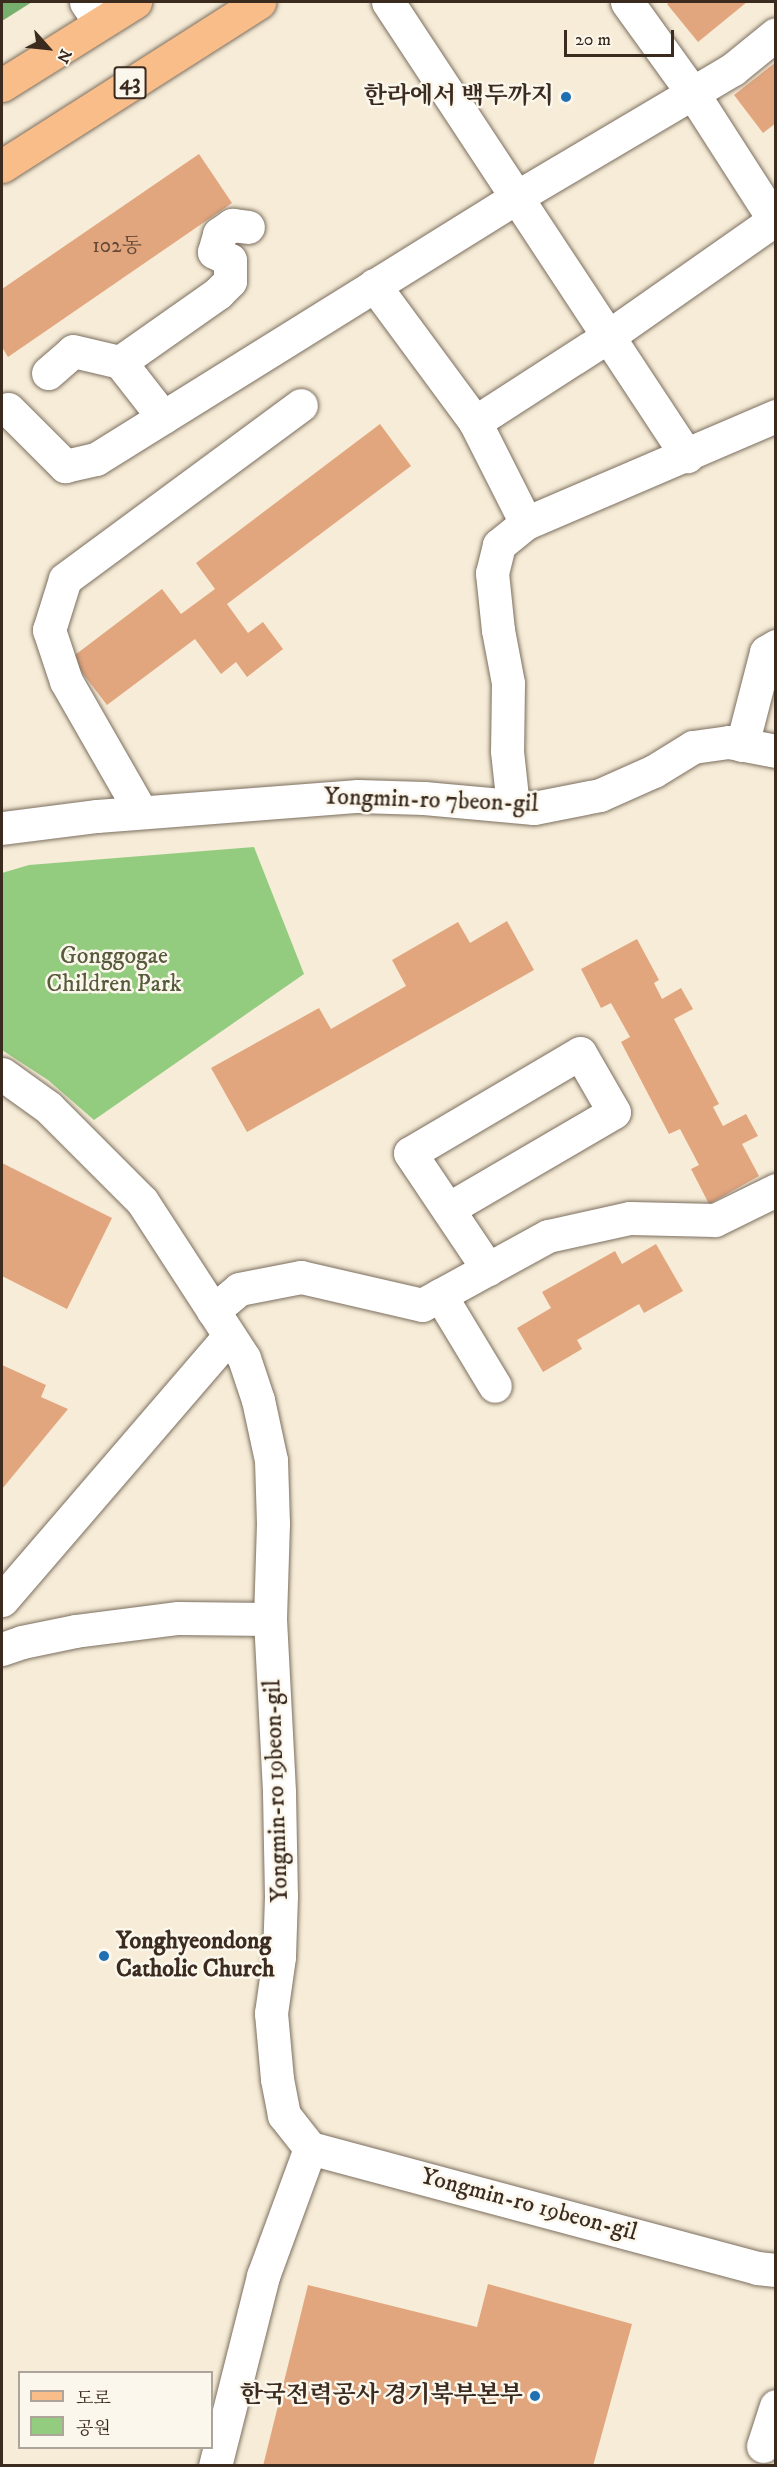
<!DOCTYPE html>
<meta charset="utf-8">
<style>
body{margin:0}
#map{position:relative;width:777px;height:2467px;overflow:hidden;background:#f6ecd7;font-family:"IM FELL DW Pica","Noto Serif KR",serif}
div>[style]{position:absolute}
.green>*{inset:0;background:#94cc7f}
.forest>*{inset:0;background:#77b06e}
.building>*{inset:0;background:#e2a67f}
.roads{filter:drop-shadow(0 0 2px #7c6e5f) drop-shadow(0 0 2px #7c6e5f)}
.minor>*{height:33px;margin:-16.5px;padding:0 16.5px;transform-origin:16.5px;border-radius:16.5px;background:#fff}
.major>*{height:33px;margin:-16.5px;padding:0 16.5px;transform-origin:16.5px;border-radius:16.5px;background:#f8bd89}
.dots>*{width:16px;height:16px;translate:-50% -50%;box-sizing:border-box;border:3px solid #fbf7ec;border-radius:50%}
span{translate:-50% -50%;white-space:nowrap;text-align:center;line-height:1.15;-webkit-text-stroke:5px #fbf7ec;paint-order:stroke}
.number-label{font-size:21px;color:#654936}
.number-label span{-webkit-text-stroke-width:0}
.shield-label span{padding:2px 4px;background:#fbf7ec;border:2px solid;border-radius:4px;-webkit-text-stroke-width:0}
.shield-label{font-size:22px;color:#3b2a1e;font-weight:700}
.poi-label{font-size:24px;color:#3b2a1e;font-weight:700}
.right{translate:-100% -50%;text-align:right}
.left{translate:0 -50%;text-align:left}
.street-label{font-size:24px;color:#3b2a1e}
.park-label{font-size:24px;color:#565b3b}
.frame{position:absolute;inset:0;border:3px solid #3b2a1e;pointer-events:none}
.legend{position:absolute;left:18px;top:2371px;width:195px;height:78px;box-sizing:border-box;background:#fbf7ec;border:2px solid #aea59a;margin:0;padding:8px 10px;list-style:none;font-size:18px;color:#3b2a1e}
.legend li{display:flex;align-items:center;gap:12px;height:30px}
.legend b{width:30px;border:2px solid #aea59a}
.north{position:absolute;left:18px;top:18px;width:60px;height:60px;-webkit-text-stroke:4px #fbf7ec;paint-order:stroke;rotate:117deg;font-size:16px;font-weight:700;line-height:24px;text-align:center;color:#3b2a1e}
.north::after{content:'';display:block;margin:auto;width:21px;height:27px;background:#3b2a1e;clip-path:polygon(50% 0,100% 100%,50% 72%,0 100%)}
.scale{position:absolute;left:564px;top:30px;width:110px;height:27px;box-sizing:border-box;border:3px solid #3b2a1e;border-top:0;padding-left:8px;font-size:18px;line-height:21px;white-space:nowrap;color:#3b2a1e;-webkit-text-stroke:4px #fbf7ec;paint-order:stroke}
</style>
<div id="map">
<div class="green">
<div style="clip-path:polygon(254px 847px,304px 974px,94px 1120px,48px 1080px,2px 1050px,2px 873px,29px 865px)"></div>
</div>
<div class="forest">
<div style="clip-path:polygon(2px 2px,32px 2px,2px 21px)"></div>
</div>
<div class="building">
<div style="clip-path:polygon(670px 2px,747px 2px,698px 42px,667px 4px)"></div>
<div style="clip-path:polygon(776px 62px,776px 123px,763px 133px,734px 95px)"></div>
<div style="clip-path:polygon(199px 154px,232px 203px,8px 357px,2px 347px,2px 289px)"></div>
<div style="clip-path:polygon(380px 424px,411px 466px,227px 604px,248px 633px,263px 622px,283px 649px,247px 677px,236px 662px,221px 674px,195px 639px,107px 705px,71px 658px,162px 589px,181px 614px,215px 589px,196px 563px)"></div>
<div style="clip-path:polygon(507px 921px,534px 970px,247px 1132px,211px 1068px,319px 1008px,331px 1029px,406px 986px,392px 960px,458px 922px,470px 943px)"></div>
<div style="clip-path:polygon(637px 939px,659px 980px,654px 983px,662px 999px,681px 988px,693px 1009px,674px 1019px,719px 1104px,713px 1107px,723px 1126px,746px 1114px,758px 1136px,742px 1144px,759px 1176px,709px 1204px,691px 1169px,699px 1165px,680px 1129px,669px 1134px,621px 1042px,630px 1037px,611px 1003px,601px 1008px,581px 969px)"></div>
<div style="clip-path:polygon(2px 1163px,112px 1218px,67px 1309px,2px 1276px)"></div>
<div style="clip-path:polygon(656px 1244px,683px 1291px,644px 1313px,639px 1304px,577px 1340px,582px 1349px,543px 1372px,517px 1328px,551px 1308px,542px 1292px,615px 1251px,622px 1264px)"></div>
<div style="clip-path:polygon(2px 1365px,46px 1385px,41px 1397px,68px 1409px,2px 1489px)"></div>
<div style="clip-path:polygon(488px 2284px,632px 2324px,593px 2466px,263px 2466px,308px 2285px,477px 2327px)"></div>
</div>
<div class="roads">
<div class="minor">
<div style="left:86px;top:2px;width:25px;rotate:56deg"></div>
<div style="left:388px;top:2px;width:544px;rotate:56.63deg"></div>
<div style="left:627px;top:2px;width:111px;rotate:54.2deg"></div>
<div style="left:692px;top:92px;width:156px;rotate:57.3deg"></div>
<div style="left:374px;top:285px;width:170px;rotate:53.6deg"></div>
<div style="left:475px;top:422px;width:113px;rotate:63.2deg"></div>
<div style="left:526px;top:523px;width:35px;rotate:141deg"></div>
<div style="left:499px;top:545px;width:29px;rotate:104deg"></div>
<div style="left:492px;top:573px;width:57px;rotate:84deg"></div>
<div style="left:498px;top:630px;width:54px;rotate:79.3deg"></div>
<div style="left:508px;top:683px;width:68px;rotate:90.8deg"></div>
<div style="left:507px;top:751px;width:55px;rotate:83.8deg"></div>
<div style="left:120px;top:362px;width:70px;rotate:52deg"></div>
<div style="left:48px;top:373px;width:33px;rotate:-41deg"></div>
<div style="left:73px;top:351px;width:48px;rotate:13.2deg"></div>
<div style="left:120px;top:362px;width:120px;rotate:-35.1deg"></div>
<div style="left:218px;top:293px;width:17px;rotate:-45deg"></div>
<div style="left:230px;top:281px;width:21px;rotate:-90deg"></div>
<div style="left:230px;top:260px;width:18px;rotate:-153deg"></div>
<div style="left:214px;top:252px;width:19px;rotate:-74deg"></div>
<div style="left:219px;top:234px;width:16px;rotate:-35deg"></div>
<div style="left:232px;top:225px;width:16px;rotate:7deg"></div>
<div style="left:8px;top:409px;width:81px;rotate:45deg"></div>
<div style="left:65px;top:466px;width:32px;rotate:-13deg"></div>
<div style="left:96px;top:459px;width:494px;rotate:-31.9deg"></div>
<div style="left:515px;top:198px;width:253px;rotate:-30.6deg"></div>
<div style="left:733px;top:69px;width:55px;rotate:-39.1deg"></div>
<div style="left:475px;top:422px;width:161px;rotate:-32.8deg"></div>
<div style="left:610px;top:335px;width:200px;rotate:-35deg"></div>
<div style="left:526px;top:523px;width:272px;rotate:-23.2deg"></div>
<div style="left:742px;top:745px;width:96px;rotate:-75.5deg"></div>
<div style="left:766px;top:652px;width:12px;rotate:-31deg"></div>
<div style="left:141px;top:812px;width:151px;rotate:-119.8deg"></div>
<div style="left:66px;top:681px;width:54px;rotate:-108.4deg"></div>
<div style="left:49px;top:630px;width:53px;rotate:-72.6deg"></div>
<div style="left:65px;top:579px;width:293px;rotate:-36.4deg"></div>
<div style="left:2px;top:828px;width:96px;rotate:-7.2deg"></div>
<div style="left:97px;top:816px;width:262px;rotate:-4.4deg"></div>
<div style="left:358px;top:796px;width:66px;rotate:1.7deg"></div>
<div style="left:424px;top:798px;width:110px;rotate:5.2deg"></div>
<div style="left:534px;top:808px;width:67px;rotate:-11.1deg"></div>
<div style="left:600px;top:795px;width:59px;rotate:-24deg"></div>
<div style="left:654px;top:771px;width:46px;rotate:-31.6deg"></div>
<div style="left:693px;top:747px;width:36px;rotate:-8deg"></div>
<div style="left:729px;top:742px;width:48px;rotate:10.8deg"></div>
<div style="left:2px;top:1074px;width:57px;rotate:35.7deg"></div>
<div style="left:48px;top:1107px;width:133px;rotate:45deg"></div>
<div style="left:142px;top:1201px;width:187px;rotate:57deg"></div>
<div style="left:244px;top:1358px;width:44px;rotate:71.6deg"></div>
<div style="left:258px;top:1400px;width:61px;rotate:77.8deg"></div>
<div style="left:271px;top:1460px;width:63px;rotate:88.2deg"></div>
<div style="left:273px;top:1523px;width:96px;rotate:91.8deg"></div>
<div style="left:270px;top:1619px;width:174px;rotate:87deg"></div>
<div style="left:279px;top:1793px;width:103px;rotate:88.9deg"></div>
<div style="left:281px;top:1896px;width:61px;rotate:91.9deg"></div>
<div style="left:279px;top:1957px;width:57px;rotate:98.1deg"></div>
<div style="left:271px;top:2013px;width:66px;rotate:84.8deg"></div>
<div style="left:277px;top:2079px;width:37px;rotate:79deg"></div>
<div style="left:284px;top:2115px;width:42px;rotate:51.8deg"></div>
<div style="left:310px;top:2148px;width:463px;rotate:15deg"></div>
<div style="left:757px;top:2268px;width:19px;rotate:6deg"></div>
<div style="left:448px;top:1209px;width:192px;rotate:-30.3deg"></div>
<div style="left:614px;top:1112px;width:68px;rotate:-120deg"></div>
<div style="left:580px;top:1053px;width:197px;rotate:149.5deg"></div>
<div style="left:410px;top:1153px;width:140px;rotate:56.1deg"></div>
<div style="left:440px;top:1295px;width:106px;rotate:58.9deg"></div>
<div style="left:213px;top:1311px;width:34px;rotate:-40deg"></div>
<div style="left:239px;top:1289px;width:63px;rotate:-11deg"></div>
<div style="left:301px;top:1277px;width:124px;rotate:13deg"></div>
<div style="left:422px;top:1305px;width:144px;rotate:-28.7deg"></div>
<div style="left:548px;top:1236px;width:84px;rotate:-12.4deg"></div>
<div style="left:630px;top:1218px;width:85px;rotate:1.3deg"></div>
<div style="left:715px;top:1220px;width:68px;rotate:-26.2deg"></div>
<div style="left:2px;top:1600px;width:348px;rotate:-49.3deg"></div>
<div style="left:2px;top:1649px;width:21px;rotate:-19deg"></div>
<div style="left:22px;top:1642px;width:54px;rotate:-11.7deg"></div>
<div style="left:75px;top:1631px;width:104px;rotate:-7.2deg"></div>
<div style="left:178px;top:1618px;width:92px;rotate:0.6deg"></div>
<div style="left:763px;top:2446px;width:42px;rotate:-72deg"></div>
<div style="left:215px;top:2466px;width:196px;rotate:-75.8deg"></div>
<div style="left:263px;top:2276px;width:136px;rotate:-69.8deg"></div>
</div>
<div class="major">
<div style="left:2px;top:85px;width:157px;rotate:-32deg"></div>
<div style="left:2px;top:166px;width:305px;rotate:-32.5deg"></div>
</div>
</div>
<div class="dots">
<div style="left:566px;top:97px;background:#1f6fb2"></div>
<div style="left:104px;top:1956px;background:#1f6fb2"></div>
<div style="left:535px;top:2396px;background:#1f6fb2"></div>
</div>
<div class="number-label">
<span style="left:117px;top:246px">102동</span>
</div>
<div class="shield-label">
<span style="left:130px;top:83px">43</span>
</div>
<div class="poi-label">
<span class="right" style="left:554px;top:97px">한라에서 백두까지</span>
<span class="left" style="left:116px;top:1956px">Yonghyeondong<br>Catholic Church</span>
<span class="right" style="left:523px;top:2396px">한국전력공사 경기북부본부</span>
</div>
<div class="street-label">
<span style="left:431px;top:801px;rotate:2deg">Yongmin-ro 7beon-gil</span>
<span style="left:277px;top:1791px;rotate:-92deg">Yongmin-ro 19beon-gil</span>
<span style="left:529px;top:2205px;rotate:15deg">Yongmin-ro 19beon-gil</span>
</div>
<div class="park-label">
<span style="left:114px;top:971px">Gonggogae<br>Children Park</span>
</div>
<div class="frame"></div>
<ul class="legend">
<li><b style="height:8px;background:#f8bd89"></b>도로</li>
<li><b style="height:16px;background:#94cc7f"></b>공원</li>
</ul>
<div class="north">N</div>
<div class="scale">20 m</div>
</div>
